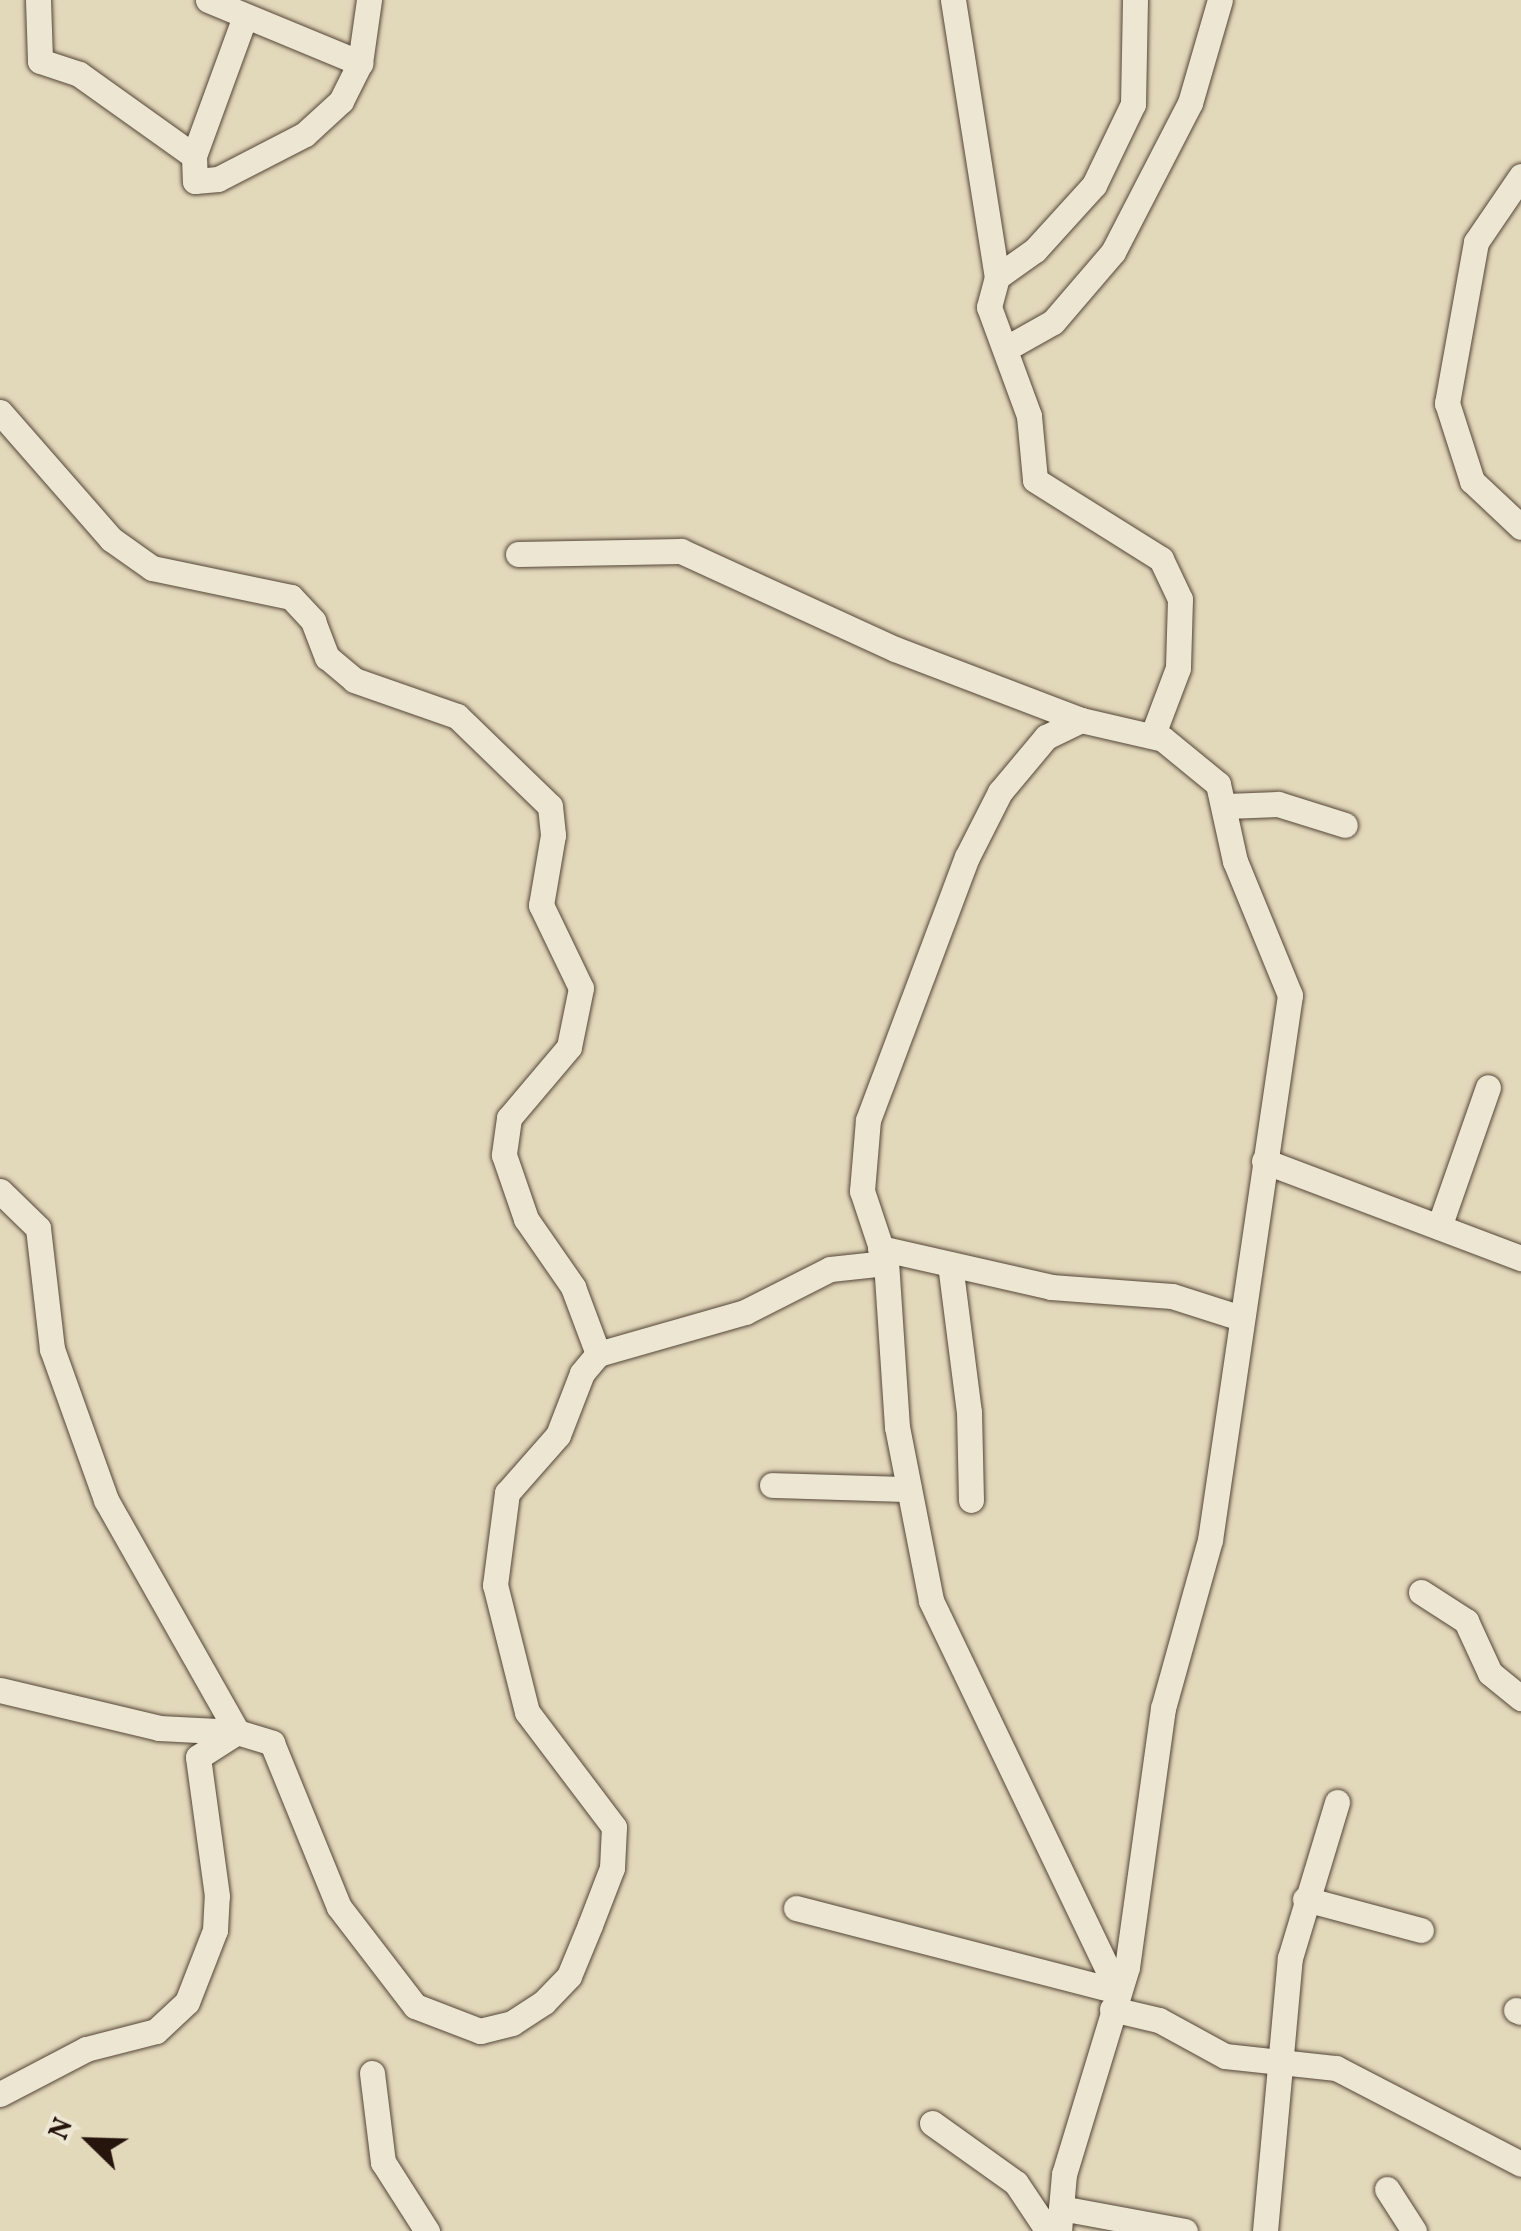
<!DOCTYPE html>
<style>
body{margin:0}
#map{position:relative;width:1521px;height:2231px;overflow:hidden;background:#e2d8ba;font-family:Vollkorn,serif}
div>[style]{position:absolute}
.roads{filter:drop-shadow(0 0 2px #554638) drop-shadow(0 0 2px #554638)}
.minor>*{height:25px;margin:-12.5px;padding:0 12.5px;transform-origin:12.5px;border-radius:12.5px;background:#ece6d2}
span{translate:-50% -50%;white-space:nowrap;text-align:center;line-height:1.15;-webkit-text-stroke:8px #ece6d2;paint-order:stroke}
.north{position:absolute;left:40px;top:2091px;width:100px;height:100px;-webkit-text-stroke:8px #ece6d2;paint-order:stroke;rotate:293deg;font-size:28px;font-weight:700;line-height:40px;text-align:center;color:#26150d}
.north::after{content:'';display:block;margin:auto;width:35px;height:45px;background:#26150d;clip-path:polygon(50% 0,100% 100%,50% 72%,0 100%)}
</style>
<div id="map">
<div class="roads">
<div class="minor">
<div style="left:38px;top:0;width:61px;rotate:88.1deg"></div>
<div style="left:40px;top:61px;width:41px;rotate:18.4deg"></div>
<div style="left:79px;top:74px;width:141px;rotate:35.5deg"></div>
<div style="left:208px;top:0;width:165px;rotate:22.5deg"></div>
<div style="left:953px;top:0;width:280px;rotate:81deg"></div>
<div style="left:997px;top:277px;width:31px;rotate:105deg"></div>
<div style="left:989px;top:307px;width:116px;rotate:69.8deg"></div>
<div style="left:1029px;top:416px;width:64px;rotate:84.6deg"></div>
<div style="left:1035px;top:480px;width:149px;rotate:32.1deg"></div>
<div style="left:1161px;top:559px;width:44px;rotate:64.6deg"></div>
<div style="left:1180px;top:599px;width:69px;rotate:91.7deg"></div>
<div style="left:1178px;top:668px;width:71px;rotate:110.7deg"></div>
<div style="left:244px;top:19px;width:146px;rotate:110.1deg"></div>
<div style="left:194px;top:156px;width:25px;rotate:88deg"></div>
<div style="left:195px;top:181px;width:23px;rotate:-5deg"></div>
<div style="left:218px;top:179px;width:98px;rotate:-27.3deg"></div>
<div style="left:305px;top:134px;width:49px;rotate:-42.5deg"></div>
<div style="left:341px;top:101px;width:42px;rotate:-63.4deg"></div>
<div style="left:360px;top:63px;width:64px;rotate:-81.9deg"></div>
<div style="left:1521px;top:176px;width:80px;rotate:124.3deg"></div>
<div style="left:1476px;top:242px;width:164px;rotate:100.2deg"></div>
<div style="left:1447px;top:403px;width:82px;rotate:72.2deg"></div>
<div style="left:1472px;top:481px;width:67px;rotate:43.2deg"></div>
<div style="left:997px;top:277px;width:47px;rotate:-35.4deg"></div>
<div style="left:1035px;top:250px;width:88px;rotate:-47.8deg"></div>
<div style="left:1094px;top:185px;width:90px;rotate:-64.3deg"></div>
<div style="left:1133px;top:104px;width:104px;rotate:-88.9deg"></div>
<div style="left:1005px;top:349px;width:55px;rotate:-29.4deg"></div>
<div style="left:1053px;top:322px;width:92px;rotate:-49.4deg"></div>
<div style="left:1113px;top:252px;width:168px;rotate:-62.7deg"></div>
<div style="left:1190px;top:103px;width:107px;rotate:-73.8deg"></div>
<div style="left:0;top:412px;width:169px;rotate:48.8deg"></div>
<div style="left:111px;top:539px;width:50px;rotate:35.3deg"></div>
<div style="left:152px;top:568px;width:142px;rotate:11.8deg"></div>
<div style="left:291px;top:597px;width:33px;rotate:47deg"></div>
<div style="left:313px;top:621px;width:39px;rotate:69deg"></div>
<div style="left:327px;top:657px;width:35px;rotate:40deg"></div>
<div style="left:354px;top:680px;width:109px;rotate:19.3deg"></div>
<div style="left:457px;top:716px;width:129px;rotate:44.1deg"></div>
<div style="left:550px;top:806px;width:29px;rotate:84deg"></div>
<div style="left:553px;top:835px;width:71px;rotate:99.7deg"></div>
<div style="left:541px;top:905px;width:92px;rotate:64.3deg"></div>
<div style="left:581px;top:988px;width:60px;rotate:101.5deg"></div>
<div style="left:569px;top:1047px;width:93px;rotate:130.2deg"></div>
<div style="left:509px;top:1118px;width:37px;rotate:98deg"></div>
<div style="left:504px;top:1155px;width:68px;rotate:71deg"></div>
<div style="left:526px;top:1219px;width:83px;rotate:55.3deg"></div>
<div style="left:573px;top:1287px;width:72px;rotate:69.5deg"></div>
<div style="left:518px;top:554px;width:163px;rotate:-1.1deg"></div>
<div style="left:681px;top:551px;width:235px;rotate:24.6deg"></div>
<div style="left:895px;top:649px;width:199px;rotate:20.9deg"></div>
<div style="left:1081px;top:720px;width:84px;rotate:13deg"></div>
<div style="left:1163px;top:739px;width:71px;rotate:39.3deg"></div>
<div style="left:1218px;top:784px;width:79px;rotate:77.6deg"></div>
<div style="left:1235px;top:861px;width:145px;rotate:67.7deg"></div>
<div style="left:1290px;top:995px;width:551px;rotate:98.35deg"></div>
<div style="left:1210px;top:1540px;width:174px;rotate:105.6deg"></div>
<div style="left:1163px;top:1708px;width:261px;rotate:97.9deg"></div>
<div style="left:1127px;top:1967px;width:216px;rotate:106.9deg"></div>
<div style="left:1064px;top:2174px;width:57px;rotate:95deg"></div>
<div style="left:1227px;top:806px;width:51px;rotate:-2.2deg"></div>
<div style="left:1278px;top:804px;width:70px;rotate:17.4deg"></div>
<div style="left:1264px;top:1161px;width:275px;rotate:20.7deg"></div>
<div style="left:0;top:1191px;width:53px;rotate:44.2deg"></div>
<div style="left:38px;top:1228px;width:122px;rotate:83.4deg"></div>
<div style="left:52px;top:1349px;width:160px;rotate:70.3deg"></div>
<div style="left:106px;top:1500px;width:266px;rotate:60.5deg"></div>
<div style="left:1439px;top:1227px;width:148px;rotate:-70.7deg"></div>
<div style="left:880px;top:1248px;width:175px;rotate:12.8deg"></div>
<div style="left:1051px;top:1287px;width:121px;rotate:4.3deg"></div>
<div style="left:1172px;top:1296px;width:69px;rotate:17.7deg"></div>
<div style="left:950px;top:1264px;width:149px;rotate:82.7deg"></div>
<div style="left:969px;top:1412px;width:88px;rotate:88.7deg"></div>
<div style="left:772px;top:1485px;width:137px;rotate:1.7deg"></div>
<div style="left:1421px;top:1592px;width:54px;rotate:32.8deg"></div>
<div style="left:1466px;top:1621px;width:57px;rotate:65.2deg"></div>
<div style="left:1490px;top:1673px;width:40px;rotate:39deg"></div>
<div style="left:0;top:1690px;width:163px;rotate:13.4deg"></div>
<div style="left:159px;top:1728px;width:78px;rotate:2.9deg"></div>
<div style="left:1305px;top:1899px;width:120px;rotate:15deg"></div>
<div style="left:796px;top:1908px;width:333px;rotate:14.5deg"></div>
<div style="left:1118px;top:1991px;width:433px;rotate:-115.6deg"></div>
<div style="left:931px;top:1600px;width:176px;rotate:-101.1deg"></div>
<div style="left:897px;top:1427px;width:164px;rotate:-93.8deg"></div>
<div style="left:886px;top:1263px;width:76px;rotate:-108.4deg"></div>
<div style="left:862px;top:1191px;width:71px;rotate:-85.2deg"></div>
<div style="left:868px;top:1120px;width:281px;rotate:-69.4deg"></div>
<div style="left:967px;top:857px;width:73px;rotate:-63.1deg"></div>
<div style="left:1000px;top:792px;width:72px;rotate:-50.1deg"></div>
<div style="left:1046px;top:737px;width:39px;rotate:-26deg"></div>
<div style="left:1112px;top:2009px;width:48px;rotate:13.2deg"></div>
<div style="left:1159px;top:2020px;width:75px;rotate:28.6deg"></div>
<div style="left:1225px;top:2056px;width:112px;rotate:6.2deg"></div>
<div style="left:1336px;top:2068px;width:208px;rotate:27.4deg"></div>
<div style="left:1516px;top:2010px;width:5px;rotate:22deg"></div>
<div style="left:372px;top:2073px;width:90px;rotate:83deg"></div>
<div style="left:383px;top:2162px;width:82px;rotate:57.5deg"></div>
<div style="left:0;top:2094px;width:97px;rotate:-27.6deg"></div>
<div style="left:86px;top:2049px;width:72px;rotate:-14.4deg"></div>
<div style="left:156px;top:2031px;width:42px;rotate:-43.1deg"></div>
<div style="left:187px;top:2002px;width:77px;rotate:-68.7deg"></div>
<div style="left:215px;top:1930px;width:34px;rotate:-87deg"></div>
<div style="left:217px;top:1896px;width:140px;rotate:-97.8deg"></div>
<div style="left:198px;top:1757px;width:46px;rotate:-32.7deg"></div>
<div style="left:237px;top:1732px;width:37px;rotate:17deg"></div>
<div style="left:272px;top:1743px;width:177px;rotate:67.8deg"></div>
<div style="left:339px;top:1907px;width:125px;rotate:52.5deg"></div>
<div style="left:415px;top:2006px;width:70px;rotate:21deg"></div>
<div style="left:480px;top:2031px;width:33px;rotate:-14deg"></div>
<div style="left:512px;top:2023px;width:38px;rotate:-33deg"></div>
<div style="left:544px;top:2002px;width:36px;rotate:-46deg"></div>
<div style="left:569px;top:1976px;width:55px;rotate:-67.6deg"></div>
<div style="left:590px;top:1925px;width:61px;rotate:-68.9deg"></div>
<div style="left:612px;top:1868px;width:41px;rotate:-87.2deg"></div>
<div style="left:614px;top:1827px;width:144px;rotate:-127.1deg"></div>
<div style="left:527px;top:1712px;width:131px;rotate:-104.1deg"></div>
<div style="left:495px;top:1585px;width:93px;rotate:-82.6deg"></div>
<div style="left:507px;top:1493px;width:77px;rotate:-48.7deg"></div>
<div style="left:558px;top:1435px;width:66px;rotate:-68.8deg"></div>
<div style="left:582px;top:1373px;width:25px;rotate:-50deg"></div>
<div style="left:598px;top:1354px;width:153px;rotate:-15.9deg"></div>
<div style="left:745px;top:1312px;width:95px;rotate:-26.8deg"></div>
<div style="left:830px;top:1269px;width:56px;rotate:-6.1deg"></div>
<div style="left:932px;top:2123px;width:103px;rotate:35.5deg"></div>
<div style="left:1016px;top:2183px;width:58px;rotate:56.3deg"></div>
<div style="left:1387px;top:2189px;width:50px;rotate:57.3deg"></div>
<div style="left:1061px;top:2208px;width:126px;rotate:10.5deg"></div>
<div style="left:1265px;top:2231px;width:274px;rotate:-84.8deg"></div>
<div style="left:1290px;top:1958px;width:163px;rotate:-73.2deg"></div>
</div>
</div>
<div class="north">N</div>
</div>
